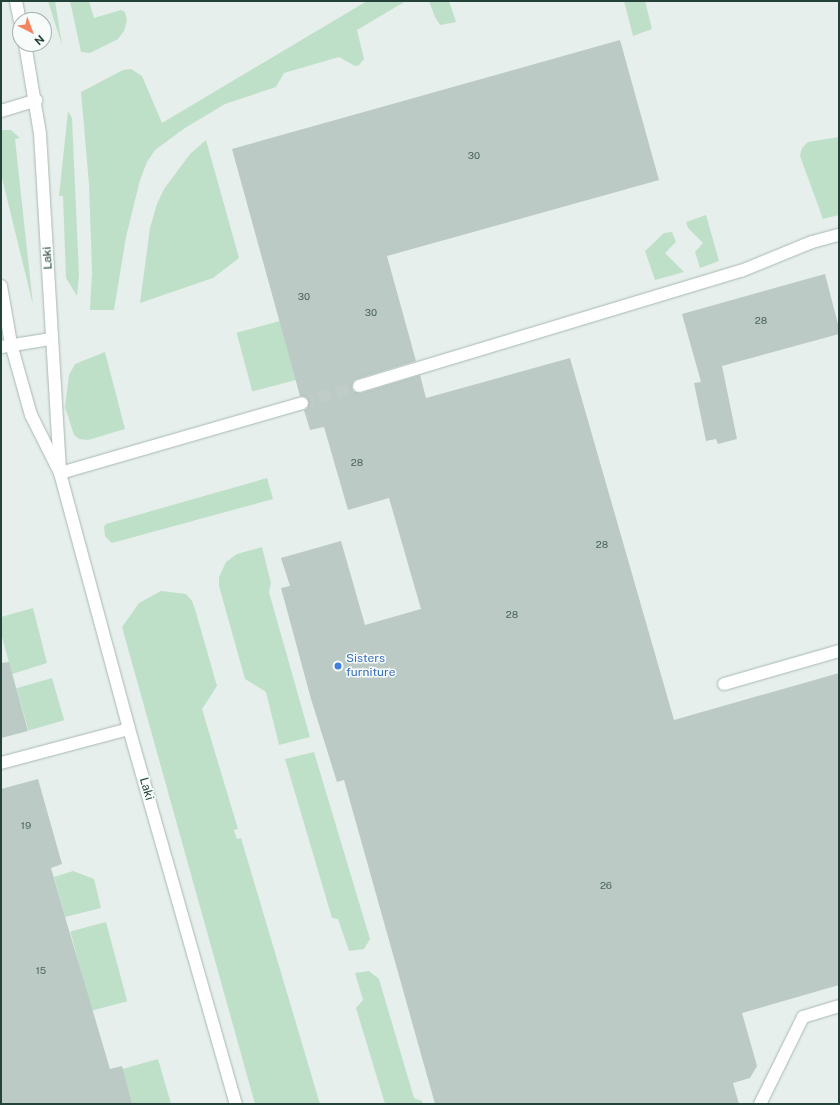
<!DOCTYPE html>
<style>
body{margin:0}
#map{position:relative;width:840px;height:1105px;overflow:hidden;background:#e6efeb;font-family:"Public Sans",sans-serif}
div>[style]{position:absolute}
.green>*{inset:0;background:#bfe0c8;transform-origin:0 0}
.building>*{inset:0;background:#bbcac4}
.minor-tunnel>*{height:12px;margin-top:-6px;transform-origin:0;background:repeating-linear-gradient(90deg,#bfccc8 0 12px,transparent 0 18px)}
.roads{filter:drop-shadow(0 0 1px #a8b8b2) drop-shadow(0 0 1px #a8b8b2)}
.minor>*{height:12px;margin:-6px;padding:0 6px;transform-origin:6px;border-radius:6px;background:#fff}
.dots>*{width:11px;height:11px;translate:-50% -50%;box-sizing:border-box;border:2px solid #f7fbf9;border-radius:50%}
span{translate:-50% -50%;white-space:nowrap;text-align:center;line-height:1.15;-webkit-text-stroke:3px #f7fbf9;paint-order:stroke}
.number-label{font-size:10px;color:#4a645c}
.number-label span{-webkit-text-stroke-width:0}
.street-label{font-size:12px;color:#24423a}
.shop-label{font-size:12px;color:#366cbe}
.left{translate:0 -50%;text-align:left}
.frame{position:absolute;inset:0;border:2px solid #24423a;pointer-events:none}
.north{position:absolute;left:12px;top:12px;width:40px;height:40px;box-sizing:border-box;background:#f7fbf9;border:1px solid #a3b1ad;border-radius:50%;rotate:138deg;font-size:11px;font-weight:700;line-height:16px;text-align:center;color:#24423a}
.north::after{content:'';display:block;margin:auto;width:14px;height:18px;background:#f4845f;clip-path:polygon(50% 0,100% 100%,50% 72%,0 100%)}
</style>
<div id="map">
<div class="green">
<div style="clip-path:polygon(48px 1px,55px 1px,62px 45px)"></div>
<div style="clip-path:polygon(70px 1px,89px 1px,94px 18px,121px 10px,125px 12px,127px 20px,124px 31px,118px 39px,90px 53px,81px 52px)"></div>
<div style="clip-path:polygon(367px 1px,406px 1px,357px 30px,364px 59px,359px 65px,355px 66px,339px 57px,284px 73px,276px 87px,225px 104px,185px 128px,155px 150px,147px 162px,140px 180px,126px 237px,114px 310px,90px 310px,92px 272px,89px 184px,81px 92px,123px 70px,131px 69px,142px 76px,162px 123px)"></div>
<div style="clip-path:polygon(429px 1px,449px 1px,456px 22px,440px 25px,435px 17px)"></div>
<div style="clip-path:polygon(624px 1px,645px 1px,652px 29px,633px 36px)"></div>
<div style="clip-path:polygon(68px 111px,72px 118px,79px 275px,77px 296px,66px 278px,63px 196px,59px 196px)"></div>
<div style="clip-path:polygon(1px 130px,11px 130px,20px 138px,15px 139px,33px 305px,1px 174px)"></div>
<div style="clip-path:polygon(839px 137px,839px 215px,823px 219px,800px 156px,802px 148px,808px 142px)"></div>
<div style="clip-path:polygon(206px 140px,239px 258px,213px 278px,140px 303px,150px 228px,157px 204px,164px 189px,190px 154px)"></div>
<div style="clip-path:polygon(706px 215px,719px 261px,700px 268px,695px 252px,703px 243px,688px 228px,686px 222px)"></div>
<div style="clip-path:polygon(672px 232px,676px 242px,665px 253px,684px 272px,655px 280px,645px 251px,664px 233px)"></div>
<div style="left:280px;top:321px;width:61px;height:45px;rotate:75deg"></div>
<div style="clip-path:polygon(105px 352px,125px 429px,88px 440px,79px 439px,74px 435px,65px 407px,69px 375px,75px 364px)"></div>
<div style="clip-path:polygon(267px 478px,273px 499px,112px 543px,105px 536px,104px 527px,106px 524px)"></div>
<div style="clip-path:polygon(262px 547px,271px 583px,269px 592px,310px 737px,279px 745px,266px 692px,245px 679px,219px 586px,219px 577px,226px 562px,237px 554px)"></div>
<div style="clip-path:polygon(161px 591px,186px 594px,192px 601px,195px 609px,217px 686px,202px 709px,238px 829px,234px 830px,237px 839px,241px 838px,320px 1104px,255px 1104px,122px 627px,139px 603px)"></div>
<div style="clip-path:polygon(33px 608px,47px 663px,12px 674px,1px 633px,1px 617px)"></div>
<div style="left:52px;top:678px;width:44px;height:37px;rotate:74deg"></div>
<div style="clip-path:polygon(314px 752px,370px 939px,364px 949px,349px 951px,338px 919px,332px 918px,285px 759px)"></div>
<div style="clip-path:polygon(73px 871px,94px 879px,101px 908px,65px 917px,54px 877px)"></div>
<div style="left:106px;top:922px;width:82px;height:37px;rotate:75deg"></div>
<div style="clip-path:polygon(369px 971px,379px 979px,414px 1098px,422px 1101px,423px 1104px,385px 1104px,356px 1008px,363px 1000px,355px 973px)"></div>
<div style="clip-path:polygon(158px 1059px,171px 1104px,105px 1104px,122px 1069px)"></div>
</div>
<div class="building">
<div style="clip-path:polygon(620px 40px,659px 180px,387px 256px,416px 361px,357px 379px,353px 381px,352px 388px,354px 392px,361px 393px,420px 375px,426px 398px,570px 358px,674px 720px,839px 673px,839px 985px,742px 1013px,757px 1066px,750px 1078px,733px 1083px,739px 1104px,435px 1104px,344px 780px,337px 782px,311px 699px,281px 588px,290px 586px,281px 558px,341px 541px,365px 625px,421px 609px,389px 498px,348px 510px,324px 427px,310px 430px,304px 410px,308px 408px,309px 401px,307px 397px,300px 396px,232px 149px)"></div>
<div style="clip-path:polygon(825px 274px,839px 328px,839px 334px,722px 366px,737px 439px,718px 444px,716px 439px,706px 441px,694px 383px,701px 382px,682px 314px)"></div>
<div style="clip-path:polygon(9px 662px,28px 731px,1px 738px,1px 663px)"></div>
<div style="clip-path:polygon(38px 779px,62px 864px,51px 868px,65px 917px,110px 1069px,122px 1066px,132px 1104px,1px 1104px,1px 789px)"></div>
</div>
<div class="minor-tunnel">
<div style="left:302px;top:403px;width:59px;rotate:-16.6deg"></div>
</div>
<div class="roads">
<div class="minor">
<div style="left:16px;top:1px;width:20px;rotate:79deg"></div>
<div style="left:25px;top:44px;width:91px;rotate:80.5deg"></div>
<div style="left:40px;top:134px;width:335px;rotate:86.6deg"></div>
<div style="left:1px;top:111px;width:37px;rotate:-17deg"></div>
<div style="left:1px;top:286px;width:59px;rotate:80.2deg"></div>
<div style="left:11px;top:344px;width:74px;rotate:74.3deg"></div>
<div style="left:31px;top:415px;width:65px;rotate:63.4deg"></div>
<div style="left:60px;top:473px;width:265px;rotate:74.9deg"></div>
<div style="left:129px;top:729px;width:390px;rotate:74.1deg"></div>
<div style="left:1px;top:347px;width:51px;rotate:-9.1deg"></div>
<div style="left:359px;top:386px;width:399px;rotate:-16.8deg"></div>
<div style="left:741px;top:271px;width:77px;rotate:-22.2deg"></div>
<div style="left:812px;top:242px;width:28px;rotate:-15deg"></div>
<div style="left:60px;top:473px;width:252px;rotate:-16.1deg"></div>
<div style="left:724px;top:684px;width:120px;rotate:-16deg"></div>
<div style="left:1px;top:763px;width:132px;rotate:-14.9deg"></div>
<div style="left:760px;top:1104px;width:97px;rotate:-63.7deg"></div>
<div style="left:803px;top:1017px;width:38px;rotate:-17deg"></div>
</div>
</div>
<div class="dots">
<div style="left:338px;top:666px;background:#3f7fe0"></div>
</div>
<div class="number-label">
<span style="left:474px;top:156px">30</span>
<span style="left:304px;top:297px">30</span>
<span style="left:371px;top:313px">30</span>
<span style="left:761px;top:321px">28</span>
<span style="left:357px;top:463px">28</span>
<span style="left:602px;top:545px">28</span>
<span style="left:512px;top:615px">28</span>
<span style="left:26px;top:826px">19</span>
<span style="left:606px;top:886px">26</span>
<span style="left:41px;top:971px">15</span>
</div>
<div class="street-label">
<span style="left:48px;top:258px;rotate:-93deg">Laki</span>
<span style="left:146px;top:789px;rotate:74deg">Laki</span>
</div>
<div class="shop-label">
<span class="left" style="left:346px;top:666px">Sisters<br>furniture</span>
</div>
<div class="frame"></div>
<div class="north">N</div>
</div>
